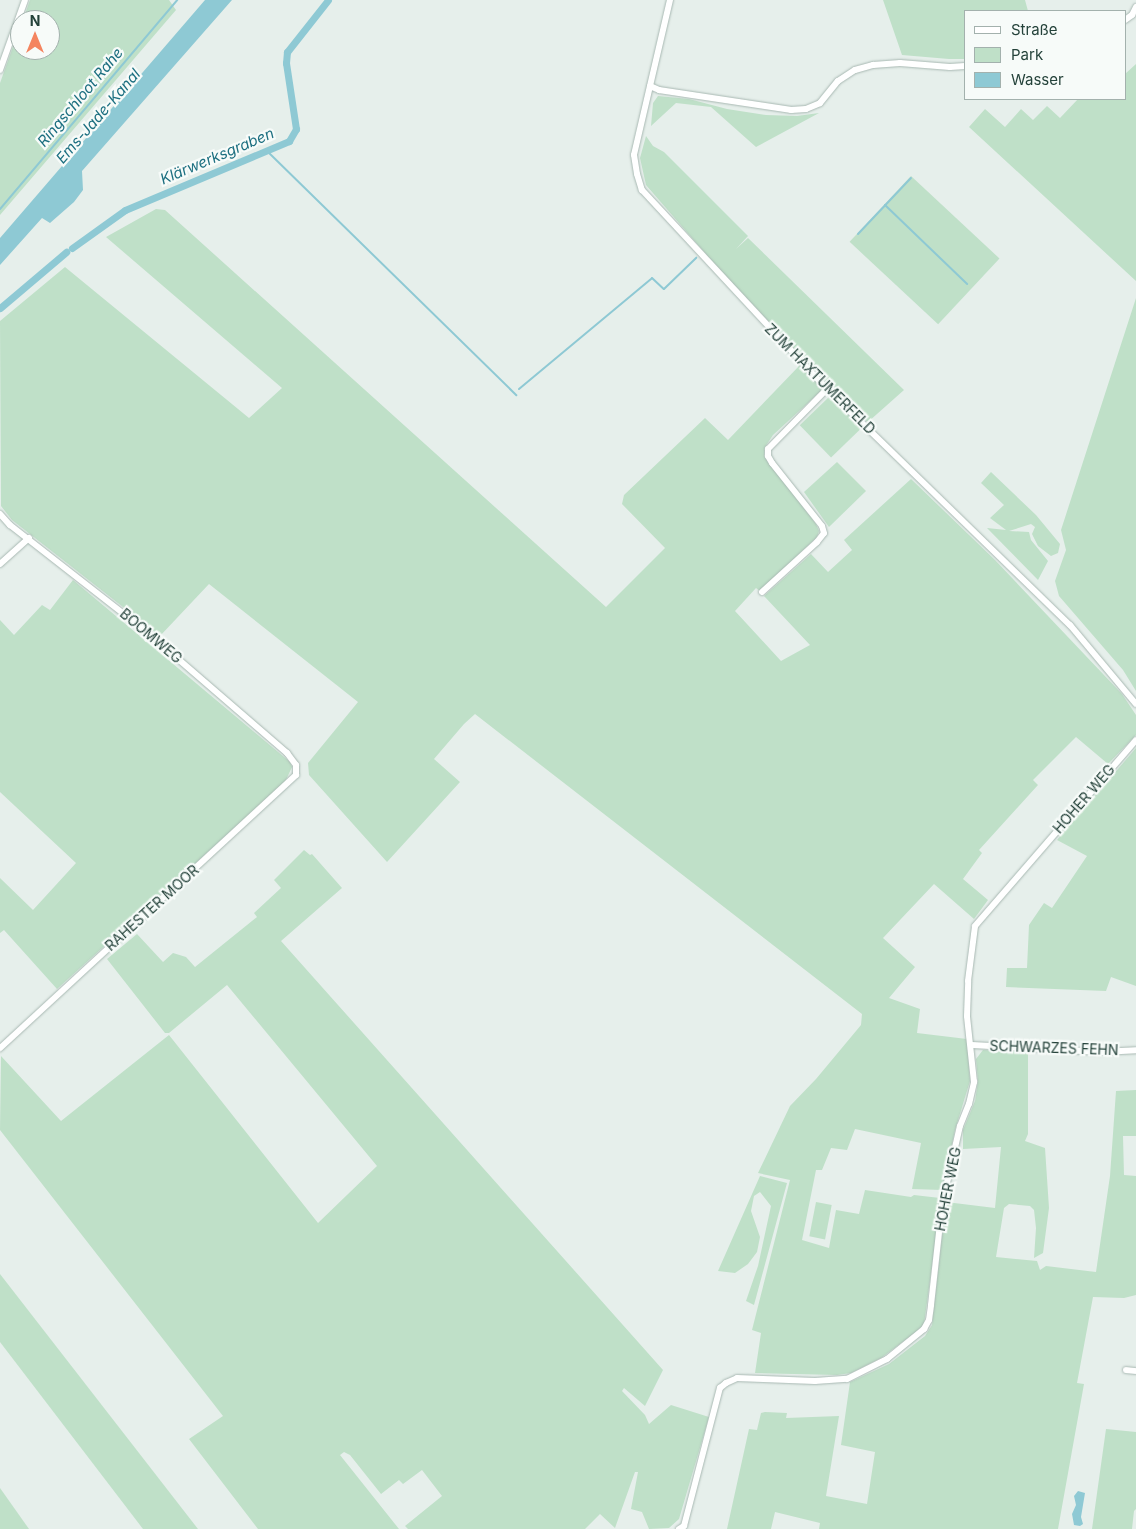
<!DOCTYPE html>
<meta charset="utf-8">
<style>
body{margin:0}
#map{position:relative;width:1136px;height:1529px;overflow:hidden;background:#e6efeb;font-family:Inter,sans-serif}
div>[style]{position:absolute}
.green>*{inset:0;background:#bfe0c8;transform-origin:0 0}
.water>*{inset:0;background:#8ec9d4}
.stream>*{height:2px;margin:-1px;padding:0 1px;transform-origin:1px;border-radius:1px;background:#8ec9d4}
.canal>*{height:7px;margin:-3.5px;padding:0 3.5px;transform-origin:3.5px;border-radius:3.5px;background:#8ec9d4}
.roads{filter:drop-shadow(0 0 1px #a8b8b2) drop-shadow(0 0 1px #a8b8b2)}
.minor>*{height:6px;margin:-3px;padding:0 3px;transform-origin:3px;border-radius:3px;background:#fff}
span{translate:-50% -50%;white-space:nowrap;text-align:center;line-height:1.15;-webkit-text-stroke:4.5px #f7fbf9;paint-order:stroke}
.street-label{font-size:14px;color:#24423a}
.water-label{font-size:15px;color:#1c6f80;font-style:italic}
.legend{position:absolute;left:964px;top:10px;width:162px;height:90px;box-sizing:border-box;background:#f7fbf9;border:1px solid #a3b1ad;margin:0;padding:6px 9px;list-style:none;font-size:15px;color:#24423a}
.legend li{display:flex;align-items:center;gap:10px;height:25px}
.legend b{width:25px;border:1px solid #a3b1ad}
.north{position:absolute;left:10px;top:10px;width:50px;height:50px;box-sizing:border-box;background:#f7fbf9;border:1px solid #a3b1ad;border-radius:50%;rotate:0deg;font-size:14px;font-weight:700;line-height:20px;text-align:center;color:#24423a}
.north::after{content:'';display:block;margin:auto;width:18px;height:22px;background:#f4845f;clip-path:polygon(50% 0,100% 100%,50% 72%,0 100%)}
</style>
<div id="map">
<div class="green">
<div style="clip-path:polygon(30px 0,169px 0,176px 10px,0 215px,0 83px,20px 27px,20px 50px,50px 50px,50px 20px,23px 20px)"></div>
<div style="clip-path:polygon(883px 0,1025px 0,1028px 11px,965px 11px,965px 59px,949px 59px,902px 55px)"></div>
<div style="clip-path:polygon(1136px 64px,1136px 281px,969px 127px,985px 109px,1005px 127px,1021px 109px,1033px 120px,1047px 106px,1060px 118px,1078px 99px,1125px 99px,1125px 74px)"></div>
<div style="clip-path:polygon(658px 96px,689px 99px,727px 109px,766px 115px,797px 116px,819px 113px,756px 147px,711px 107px,676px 103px,651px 126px,653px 103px)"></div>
<div style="clip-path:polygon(646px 136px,653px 146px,664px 152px,748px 236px,736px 249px,748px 238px,904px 390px,868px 422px,859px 417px,718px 268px,646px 185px,640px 158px)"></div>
<div style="left:911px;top:176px;width:121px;height:90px;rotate:43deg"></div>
<div style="clip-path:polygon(156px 209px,165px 210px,606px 607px,665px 548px,622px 504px,624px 495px,705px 418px,728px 440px,800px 365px,823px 389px,773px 435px,765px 447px,764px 456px,816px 524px,819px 531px,817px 537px,760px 591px,756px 588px,735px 611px,781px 661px,810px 645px,764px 596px,811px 554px,828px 572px,852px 550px,844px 540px,911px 479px,995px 560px,1122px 694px,1136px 715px,1136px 735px,1108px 764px,1076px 737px,1033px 780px,1038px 785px,979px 850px,982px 853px,963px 879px,988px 900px,974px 919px,934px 884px,883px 938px,915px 967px,889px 998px,920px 1009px,917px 1033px,967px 1039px,970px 1081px,955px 1130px,942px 1190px,912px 1189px,921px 1143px,855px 1129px,847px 1150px,831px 1148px,822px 1170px,816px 1170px,802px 1240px,829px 1248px,836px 1210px,859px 1214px,865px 1190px,911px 1197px,914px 1195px,940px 1198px,941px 1200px,924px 1324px,916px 1332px,881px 1358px,851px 1373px,837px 1375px,755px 1373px,761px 1333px,752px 1330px,790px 1180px,758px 1173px,790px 1106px,816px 1079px,861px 1025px,862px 1014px,475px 714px,464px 724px,434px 759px,460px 782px,387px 862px,309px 775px,308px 763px,358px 702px,209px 584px,160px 636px,12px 520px,1px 506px,0 321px,65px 267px,249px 418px,282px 388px,106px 237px)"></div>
<div style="clip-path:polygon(1136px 298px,1136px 691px,1123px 670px,1059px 596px,1055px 581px,1066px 550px,1061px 530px)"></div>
<div style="left:830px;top:396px;width:45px;height:42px;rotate:46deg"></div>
<div style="clip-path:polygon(837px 462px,866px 491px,829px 527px,804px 492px)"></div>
<div style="clip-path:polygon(991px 472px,1036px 515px,1060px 544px,1058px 553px,1051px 556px,1038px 546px,1032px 534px,1035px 527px,1031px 524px,1009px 531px,1029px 532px,1031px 540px,1048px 561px,1038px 580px,987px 528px,1006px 530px,990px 518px,1004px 505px,981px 483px)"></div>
<div style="clip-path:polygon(73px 580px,290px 762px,292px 767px,285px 782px,57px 989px,4px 930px,0 933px,0 878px,33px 910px,76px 863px,0 792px,0 620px,14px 635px,42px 605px,50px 610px)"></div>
<div style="clip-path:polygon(1136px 748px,1136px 986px,1111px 977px,1106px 991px,1006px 987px,1007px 968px,1027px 968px,1029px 925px,1044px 903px,1052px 908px,1087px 856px,1057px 840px)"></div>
<div style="clip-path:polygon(304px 850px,310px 855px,312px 854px,342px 888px,281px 941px,663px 1370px,645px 1406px,624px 1388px,622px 1391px,645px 1415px,649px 1424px,671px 1405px,709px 1417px,679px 1519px,669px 1528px,649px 1529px,642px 1512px,631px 1509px,638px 1472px,635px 1472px,615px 1528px,600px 1514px,585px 1529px,408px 1529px,405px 1526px,442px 1496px,422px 1470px,403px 1484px,399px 1480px,381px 1494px,350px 1455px,344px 1452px,340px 1455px,399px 1529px,258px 1529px,189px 1439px,223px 1416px,0 1130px,1px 1056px,61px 1121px,169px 1035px,318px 1223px,377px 1166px,227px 985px,169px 1033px,165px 1033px,107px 959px,137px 934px,163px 962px,173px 953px,186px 957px,195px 967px,257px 917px,254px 913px,281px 888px,274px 880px)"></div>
<div style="clip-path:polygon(983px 1050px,1026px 1052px,1028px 1055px,1028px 1134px,1025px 1141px,1045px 1148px,1049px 1208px,1043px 1253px,1034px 1258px,1036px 1228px,1034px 1210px,1030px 1206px,1009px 1204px,1004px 1208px,996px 1257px,1037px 1261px,1040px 1270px,1046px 1266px,1096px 1272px,1110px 1176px,1116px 1091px,1136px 1090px,1136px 1136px,1123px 1136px,1124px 1175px,1136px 1176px,1136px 1295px,1124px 1298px,1093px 1297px,1077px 1383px,1084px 1384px,1058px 1529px,819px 1529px,820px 1523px,775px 1512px,771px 1529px,727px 1529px,749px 1429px,757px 1430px,761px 1413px,765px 1412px,787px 1413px,786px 1418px,839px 1416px,826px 1496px,867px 1504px,875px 1452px,841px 1445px,850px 1382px,889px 1364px,925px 1336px,932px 1325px,946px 1202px,995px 1208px,1001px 1147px,963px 1149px,963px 1130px,975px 1101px,978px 1081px,976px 1059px)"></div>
<div style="clip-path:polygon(760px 1176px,787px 1183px,754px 1305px,746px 1301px,758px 1266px,771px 1206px,760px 1192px,754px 1196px,751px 1211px,760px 1237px,757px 1252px,748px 1264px,735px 1273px,718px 1271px)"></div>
<div style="left:816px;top:1202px;width:16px;height:35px;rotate:11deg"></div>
<div style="clip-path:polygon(0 1274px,198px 1529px,143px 1529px,0 1342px)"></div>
<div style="clip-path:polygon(1106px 1429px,1136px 1432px,1136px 1509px,1134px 1511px,1132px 1529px,1092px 1529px)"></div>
<div style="clip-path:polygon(0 1488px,29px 1529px,0 1529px)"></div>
</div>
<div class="water">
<div style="clip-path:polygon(205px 0,232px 0,82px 171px,83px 190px,74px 202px,50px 223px,42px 218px,0 265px,0 238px)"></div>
<div style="clip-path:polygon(1078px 1491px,1085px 1493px,1081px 1517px,1083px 1524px,1080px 1526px,1074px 1525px,1072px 1514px,1076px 1505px,1074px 1496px)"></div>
</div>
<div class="stream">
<div style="left:267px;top:151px;width:349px;rotate:44.4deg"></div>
<div style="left:885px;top:205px;width:114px;rotate:43.9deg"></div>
<div style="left:0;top:209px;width:274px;rotate:-49.7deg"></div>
<div style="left:858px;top:234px;width:77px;rotate:-46.6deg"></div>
<div style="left:519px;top:389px;width:173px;rotate:-39.8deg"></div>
<div style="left:652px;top:278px;width:16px;rotate:43deg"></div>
<div style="left:664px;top:289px;width:45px;rotate:-44.1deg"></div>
</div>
<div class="canal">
<div style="left:72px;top:248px;width:65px;rotate:-35.6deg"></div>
<div style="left:125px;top:210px;width:178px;rotate:-22.8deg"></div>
<div style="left:289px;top:141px;width:14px;rotate:-60deg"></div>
<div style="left:296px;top:129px;width:67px;rotate:-98.6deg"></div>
<div style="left:286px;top:63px;width:11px;rotate:-85deg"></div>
<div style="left:287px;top:52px;width:66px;rotate:-51.7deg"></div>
<div style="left:0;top:308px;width:87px;rotate:-40.3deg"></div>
</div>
<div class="roads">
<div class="minor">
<div style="left:670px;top:0;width:159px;rotate:103.1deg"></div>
<div style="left:634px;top:155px;width:19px;rotate:81deg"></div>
<div style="left:637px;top:174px;width:17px;rotate:73deg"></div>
<div style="left:642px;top:190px;width:272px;rotate:47.1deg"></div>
<div style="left:827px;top:389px;width:339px;rotate:44.2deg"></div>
<div style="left:1070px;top:625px;width:103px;rotate:50.1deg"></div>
<div style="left:1125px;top:20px;width:9px;rotate:-36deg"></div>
<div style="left:1132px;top:15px;width:9px;rotate:-63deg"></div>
<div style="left:0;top:70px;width:74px;rotate:-70.3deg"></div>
<div style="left:650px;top:86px;width:10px;rotate:24deg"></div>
<div style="left:659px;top:90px;width:134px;rotate:8.6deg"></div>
<div style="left:791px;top:110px;width:15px;rotate:-4deg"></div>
<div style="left:806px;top:109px;width:15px;rotate:-23deg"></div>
<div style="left:820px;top:103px;width:28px;rotate:-51deg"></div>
<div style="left:838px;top:81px;width:20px;rotate:-33deg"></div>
<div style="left:855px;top:70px;width:19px;rotate:-16deg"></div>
<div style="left:873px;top:65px;width:27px;rotate:-4deg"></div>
<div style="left:900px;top:63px;width:50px;rotate:4.6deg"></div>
<div style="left:950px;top:67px;width:15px;rotate:-4deg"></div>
<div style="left:0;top:514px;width:15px;rotate:48deg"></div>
<div style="left:10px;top:525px;width:175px;rotate:38deg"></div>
<div style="left:148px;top:633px;width:184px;rotate:40.8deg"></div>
<div style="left:287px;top:753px;width:15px;rotate:53deg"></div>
<div style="left:296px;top:765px;width:10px;rotate:90deg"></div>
<div style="left:296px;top:775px;width:403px;rotate:137.3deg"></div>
<div style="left:0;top:564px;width:39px;rotate:-42deg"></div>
<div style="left:762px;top:592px;width:74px;rotate:-42.3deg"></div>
<div style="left:817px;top:542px;width:11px;rotate:-52deg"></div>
<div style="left:824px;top:533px;width:7px;rotate:-106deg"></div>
<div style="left:822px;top:526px;width:80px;rotate:-128.4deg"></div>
<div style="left:772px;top:463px;width:8px;rotate:-120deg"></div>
<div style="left:768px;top:456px;width:7px;rotate:-90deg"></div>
<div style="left:768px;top:449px;width:84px;rotate:-45.5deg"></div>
<div style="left:972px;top:1045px;width:129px;rotate:3.1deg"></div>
<div style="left:1101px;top:1052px;width:35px;rotate:-3deg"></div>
<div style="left:1126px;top:1370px;width:10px;rotate:6deg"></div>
<div style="left:679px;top:1529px;width:6px;rotate:-31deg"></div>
<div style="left:684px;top:1526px;width:143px;rotate:-75.4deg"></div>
<div style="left:720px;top:1388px;width:8px;rotate:-40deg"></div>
<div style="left:726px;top:1383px;width:12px;rotate:-24deg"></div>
<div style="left:737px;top:1378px;width:78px;rotate:2.2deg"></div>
<div style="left:815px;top:1381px;width:32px;rotate:-4deg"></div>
<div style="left:847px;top:1379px;width:45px;rotate:-26.6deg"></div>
<div style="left:887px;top:1359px;width:48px;rotate:-39deg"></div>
<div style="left:924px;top:1329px;width:10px;rotate:-61deg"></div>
<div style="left:929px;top:1320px;width:15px;rotate:-82deg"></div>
<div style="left:931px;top:1305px;width:101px;rotate:-83.7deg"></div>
<div style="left:942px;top:1205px;width:81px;rotate:-77.2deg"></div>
<div style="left:960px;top:1126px;width:24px;rotate:-68deg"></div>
<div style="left:969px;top:1104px;width:23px;rotate:-77deg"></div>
<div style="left:974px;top:1082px;width:66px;rotate:-96.1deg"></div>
<div style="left:967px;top:1016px;width:35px;rotate:-88deg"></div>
<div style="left:968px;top:981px;width:55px;rotate:-82.7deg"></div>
<div style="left:975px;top:926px;width:246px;rotate:-49.1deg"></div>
</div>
</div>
<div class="street-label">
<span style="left:820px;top:379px;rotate:45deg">ZUM HAXTUMERFELD</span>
<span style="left:151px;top:636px;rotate:40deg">BOOMWEG</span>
<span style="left:1084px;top:799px;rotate:-49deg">HOHER WEG</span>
<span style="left:152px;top:908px;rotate:-42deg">RAHESTER MOOR</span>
<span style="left:1054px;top:1048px;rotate:2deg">SCHWARZES FEHN</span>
<span style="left:948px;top:1189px;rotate:-79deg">HOHER WEG</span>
</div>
<div class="water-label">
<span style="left:80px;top:97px;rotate:-50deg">Ringschloot Rahe</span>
<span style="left:98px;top:116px;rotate:-49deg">Ems-Jade-Kanal</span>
<span style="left:217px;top:156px;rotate:-23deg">Klärwerksgraben</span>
</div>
<ul class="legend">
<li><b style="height:6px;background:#fff"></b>Straße</li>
<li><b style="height:14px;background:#bfe0c8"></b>Park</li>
<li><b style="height:14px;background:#8ec9d4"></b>Wasser</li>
</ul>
<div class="north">N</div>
</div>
